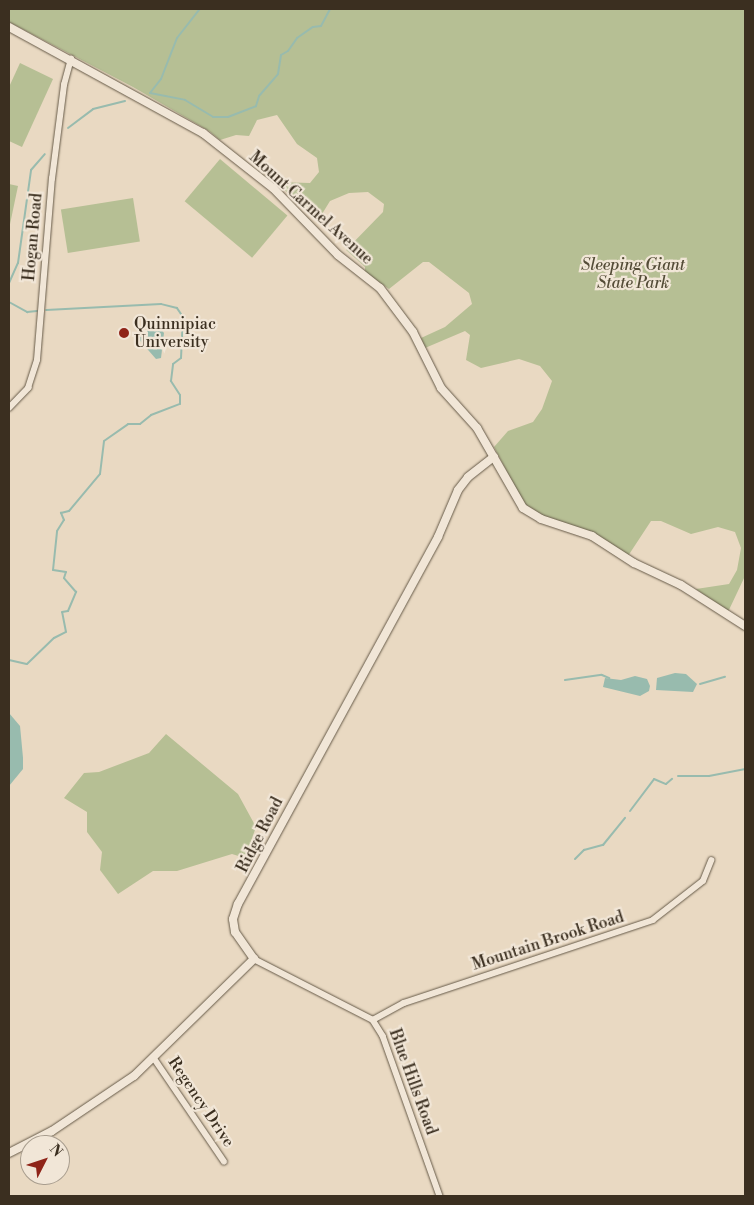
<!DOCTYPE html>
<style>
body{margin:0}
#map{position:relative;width:754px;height:1205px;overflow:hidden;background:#e9d9c2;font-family:"Libre Bodoni",serif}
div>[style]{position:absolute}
.green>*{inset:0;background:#b6bf94;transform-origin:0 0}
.water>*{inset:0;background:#98bbae}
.stream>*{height:2px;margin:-1px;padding:0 1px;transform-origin:1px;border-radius:1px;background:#98bbae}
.roads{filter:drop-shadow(0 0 1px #665a48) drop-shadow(0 0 1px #665a48)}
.street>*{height:5.5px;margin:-2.75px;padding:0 2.75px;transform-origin:2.75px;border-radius:2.75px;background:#f1e6d7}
.secondary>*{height:8px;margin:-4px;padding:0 4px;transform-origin:4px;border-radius:4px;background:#f1e6d7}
.dots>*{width:14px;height:14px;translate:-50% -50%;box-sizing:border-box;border:2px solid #f1e6d7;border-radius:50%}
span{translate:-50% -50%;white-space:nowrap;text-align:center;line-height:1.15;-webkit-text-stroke:4.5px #f1e6d7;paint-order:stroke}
.street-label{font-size:16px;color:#3b2f20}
.park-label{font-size:16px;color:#544c37;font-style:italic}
.poi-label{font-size:16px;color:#3b2f20}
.left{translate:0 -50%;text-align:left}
.frame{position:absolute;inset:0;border:10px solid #3b2f20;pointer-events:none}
.north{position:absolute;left:20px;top:1135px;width:50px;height:50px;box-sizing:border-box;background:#f1e6d7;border:1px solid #a89d8e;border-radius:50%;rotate:49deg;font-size:14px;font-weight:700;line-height:20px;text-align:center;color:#3b2f20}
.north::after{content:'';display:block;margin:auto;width:18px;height:22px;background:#8f2418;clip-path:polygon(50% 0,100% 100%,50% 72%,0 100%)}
</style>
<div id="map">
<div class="green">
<div style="clip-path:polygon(9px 9px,745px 9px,745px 576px,728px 612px,696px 589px,729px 584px,737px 570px,741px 548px,735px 532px,718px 527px,691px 534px,661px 521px,651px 521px,628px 556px,594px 533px,538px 514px,525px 506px,494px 447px,508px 431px,533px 422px,542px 409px,552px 381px,540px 366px,519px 359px,481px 368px,466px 360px,470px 335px,465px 331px,425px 348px,421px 338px,445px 327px,472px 304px,469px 293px,429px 262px,423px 262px,389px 289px,365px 272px,365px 267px,346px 250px,383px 212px,384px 204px,368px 192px,349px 193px,330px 201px,322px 214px,315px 218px,276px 182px,310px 183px,319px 172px,317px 158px,297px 144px,277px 115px,257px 120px,249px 136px,236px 135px,220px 140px,209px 131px,133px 87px,9px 22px)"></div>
<div style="clip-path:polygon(20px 63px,53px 79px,22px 147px,9px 141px,9px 87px)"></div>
<div style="left:220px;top:159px;width:88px;height:55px;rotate:40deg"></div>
<div style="clip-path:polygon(9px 184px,18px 186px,9px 229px)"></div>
<div style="left:133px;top:198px;width:44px;height:73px;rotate:81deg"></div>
<div style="clip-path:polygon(166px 734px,238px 794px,256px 827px,245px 858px,232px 854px,177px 871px,153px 871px,118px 894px,100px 870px,102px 852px,87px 832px,87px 812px,64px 798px,84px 773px,99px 772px,149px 753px)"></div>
</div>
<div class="water">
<div style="clip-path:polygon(159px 327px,164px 333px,161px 358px,156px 359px,135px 335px)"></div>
<div style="clip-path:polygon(675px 673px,686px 674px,697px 684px,693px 692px,656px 690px,657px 678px)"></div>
<div style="clip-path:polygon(635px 676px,647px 679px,650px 686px,649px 691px,640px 696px,603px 687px,605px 678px,621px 680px)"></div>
<div style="clip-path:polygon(9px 713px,20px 726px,23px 758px,23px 769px,9px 786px)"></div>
</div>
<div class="stream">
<div style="left:150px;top:93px;width:36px;rotate:11deg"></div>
<div style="left:185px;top:100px;width:33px;rotate:31deg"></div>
<div style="left:213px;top:117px;width:15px"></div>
<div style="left:228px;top:117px;width:30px;rotate:-21deg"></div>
<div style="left:256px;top:106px;width:10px;rotate:-73deg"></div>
<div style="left:259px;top:96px;width:29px;rotate:-49deg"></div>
<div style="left:278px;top:74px;width:19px;rotate:-81deg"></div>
<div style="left:281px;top:55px;width:8px;rotate:-30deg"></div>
<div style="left:288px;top:51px;width:16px;rotate:-55deg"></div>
<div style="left:297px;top:38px;width:19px;rotate:-35deg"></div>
<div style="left:313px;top:27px;width:8px;rotate:-7deg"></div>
<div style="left:321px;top:26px;width:19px;rotate:-62deg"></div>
<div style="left:150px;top:93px;width:18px;rotate:-52deg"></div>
<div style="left:161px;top:79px;width:44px;rotate:-68.7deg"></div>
<div style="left:177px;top:38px;width:37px;rotate:-52deg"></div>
<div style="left:68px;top:128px;width:31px;rotate:-37deg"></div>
<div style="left:93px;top:109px;width:33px;rotate:-14deg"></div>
<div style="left:9px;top:283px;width:22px;rotate:-66deg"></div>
<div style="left:18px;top:263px;width:94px;rotate:-82deg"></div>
<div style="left:31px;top:170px;width:21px;rotate:-49deg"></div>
<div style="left:9px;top:302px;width:21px;rotate:29deg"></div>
<div style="left:27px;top:312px;width:10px;rotate:-6deg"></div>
<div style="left:9px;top:660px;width:18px;rotate:13deg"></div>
<div style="left:27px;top:664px;width:37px;rotate:-44deg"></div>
<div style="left:54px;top:638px;width:13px;rotate:-27deg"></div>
<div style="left:66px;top:632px;width:20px;rotate:-101deg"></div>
<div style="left:62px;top:612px;width:6px;rotate:-9deg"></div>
<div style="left:68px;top:611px;width:21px;rotate:-67deg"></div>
<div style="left:76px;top:592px;width:18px;rotate:-131deg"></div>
<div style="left:64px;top:578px;width:6px;rotate:-72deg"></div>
<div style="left:66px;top:572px;width:13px;rotate:-171deg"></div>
<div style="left:53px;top:570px;width:39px;rotate:-84deg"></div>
<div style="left:57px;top:531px;width:13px;rotate:-58deg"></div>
<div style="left:64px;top:520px;width:8px;rotate:-113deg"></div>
<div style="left:61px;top:513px;width:8px;rotate:-14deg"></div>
<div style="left:69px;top:511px;width:48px;rotate:-50deg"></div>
<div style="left:100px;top:474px;width:33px;rotate:-83deg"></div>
<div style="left:104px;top:441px;width:29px;rotate:-35deg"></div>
<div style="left:128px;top:424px;width:12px"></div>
<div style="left:140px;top:424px;width:14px;rotate:-39deg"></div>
<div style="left:151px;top:415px;width:31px;rotate:-21deg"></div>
<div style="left:180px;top:404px;width:9px;rotate:-90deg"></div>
<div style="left:180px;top:395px;width:17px;rotate:-123deg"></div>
<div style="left:171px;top:381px;width:17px;rotate:-83deg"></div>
<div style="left:173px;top:364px;width:10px;rotate:-37deg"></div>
<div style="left:181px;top:358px;width:41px;rotate:-87.2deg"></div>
<div style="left:183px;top:317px;width:11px;rotate:-124deg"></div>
<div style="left:177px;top:308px;width:16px;rotate:-166deg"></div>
<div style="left:161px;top:304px;width:115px;rotate:177deg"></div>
<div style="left:565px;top:680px;width:37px;rotate:-8deg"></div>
<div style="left:602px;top:675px;width:8px;rotate:23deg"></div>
<div style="left:700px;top:684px;width:26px;rotate:-16deg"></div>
<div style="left:678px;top:776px;width:31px"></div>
<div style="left:709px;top:776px;width:37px;rotate:-11deg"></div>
<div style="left:630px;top:811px;width:40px;rotate:-53deg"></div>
<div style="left:654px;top:779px;width:13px;rotate:23deg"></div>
<div style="left:666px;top:784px;width:8px;rotate:-40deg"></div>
<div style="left:575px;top:859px;width:13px;rotate:-45deg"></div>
<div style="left:584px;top:850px;width:20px;rotate:-15deg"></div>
<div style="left:603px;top:845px;width:35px;rotate:-51deg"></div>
</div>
<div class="roads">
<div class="street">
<div style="left:9px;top:408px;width:28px;rotate:-46deg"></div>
<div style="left:28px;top:388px;width:29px;rotate:-72deg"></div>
<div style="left:37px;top:360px;width:182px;rotate:-85.3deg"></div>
<div style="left:52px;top:179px;width:95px;rotate:-82.7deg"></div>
<div style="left:64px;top:85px;width:27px;rotate:-75deg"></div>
<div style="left:254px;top:959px;width:134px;rotate:27.1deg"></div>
<div style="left:373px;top:1020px;width:19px;rotate:58deg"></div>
<div style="left:383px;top:1036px;width:170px;rotate:70.4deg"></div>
<div style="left:373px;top:1020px;width:35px;rotate:-29deg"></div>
<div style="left:404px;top:1003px;width:262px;rotate:-18.4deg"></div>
<div style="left:653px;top:920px;width:63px;rotate:-38deg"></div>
<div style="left:703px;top:881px;width:22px;rotate:-68deg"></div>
<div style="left:154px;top:1058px;width:125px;rotate:55.8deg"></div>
</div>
<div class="secondary">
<div style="left:9px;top:27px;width:221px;rotate:28.7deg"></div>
<div style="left:203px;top:133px;width:89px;rotate:38.2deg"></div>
<div style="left:273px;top:188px;width:93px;rotate:45.9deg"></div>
<div style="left:338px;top:255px;width:53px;rotate:38.2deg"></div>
<div style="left:380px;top:288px;width:55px;rotate:53.1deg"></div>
<div style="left:413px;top:332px;width:63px;rotate:63.4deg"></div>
<div style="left:441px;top:388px;width:54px;rotate:48deg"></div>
<div style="left:477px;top:428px;width:92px;rotate:60.1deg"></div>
<div style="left:523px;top:508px;width:21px;rotate:31deg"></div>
<div style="left:541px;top:519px;width:54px;rotate:18.4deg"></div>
<div style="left:592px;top:536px;width:50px;rotate:32.7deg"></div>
<div style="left:634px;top:563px;width:52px;rotate:25.1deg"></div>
<div style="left:681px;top:585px;width:76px;rotate:32.6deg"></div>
<div style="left:9px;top:1153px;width:48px;rotate:-27.1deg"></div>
<div style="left:52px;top:1131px;width:99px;rotate:-33.9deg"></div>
<div style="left:134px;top:1076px;width:168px;rotate:-44.3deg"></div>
<div style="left:254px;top:959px;width:33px;rotate:-125deg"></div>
<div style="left:235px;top:932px;width:13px;rotate:-99deg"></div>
<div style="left:233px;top:919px;width:16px;rotate:-72deg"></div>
<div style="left:238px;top:904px;width:418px;rotate:-61.4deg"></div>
<div style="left:438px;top:537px;width:51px;rotate:-66.9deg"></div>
<div style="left:458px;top:490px;width:16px;rotate:-52deg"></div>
<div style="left:468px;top:477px;width:33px;rotate:-38deg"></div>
</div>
</div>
<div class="dots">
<div style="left:124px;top:333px;background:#8f2418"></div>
</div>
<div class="street-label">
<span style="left:311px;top:208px;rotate:42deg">Mount Carmel Avenue</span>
<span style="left:33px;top:237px;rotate:-85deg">Hogan Road</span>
<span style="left:260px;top:835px;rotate:-63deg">Ridge Road</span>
<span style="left:548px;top:941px;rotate:-18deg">Mountain Brook Road</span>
<span style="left:413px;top:1082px;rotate:70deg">Blue Hills Road</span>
<span style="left:201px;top:1102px;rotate:56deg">Regency Drive</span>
</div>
<div class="park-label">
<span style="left:633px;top:274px">Sleeping Giant<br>State Park</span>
</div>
<div class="poi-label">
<span class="left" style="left:134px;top:333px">Quinnipiac<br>University</span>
</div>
<div class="frame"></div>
<div class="north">N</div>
</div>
